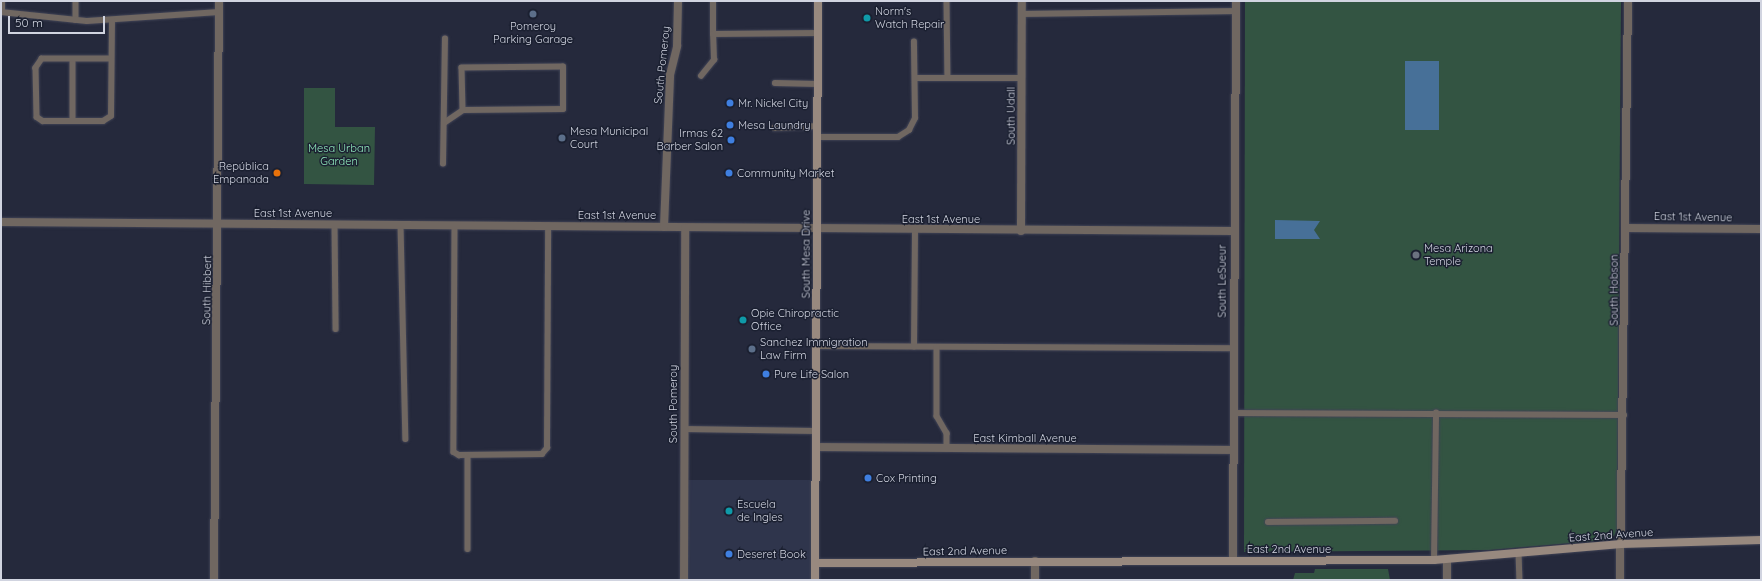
<!DOCTYPE html>
<meta charset="utf-8">
<style>
body{margin:0}
#map{position:relative;width:1762px;height:581px;overflow:hidden;background:#25293c;font-family:Quicksand,sans-serif}
div>[style]{position:absolute}
.built>*{inset:0;background:#2f354c;transform-origin:0 0}
.green>*{inset:0;background:#335442}
.water>*{inset:0;background:#477098;transform-origin:0 0}
.roads{filter:drop-shadow(0 0 1px #414456) drop-shadow(0 0 1px #414456)}
.lane>*{height:5.5px;margin:-2.75px;padding:0 2.75px;transform-origin:2.75px;border-radius:2.75px;background:#706761}
.street>*{height:8px;margin:-4px;padding:0 4px;transform-origin:4px;border-radius:4px;background:#706761}
.secondary>*{height:8px;margin:-4px;padding:0 4px;transform-origin:4px;border-radius:4px;background:#98897f}
.dots>*{width:11px;height:11px;translate:-50% -50%;box-sizing:border-box;border:2px solid #1b2031;border-radius:50%}
span{translate:-50% -50%;white-space:nowrap;text-align:center;line-height:1.15;-webkit-text-stroke:3px #1b2031;paint-order:stroke}
.poi-label{font-size:11px;color:#d1d4e0}
.left{translate:0 -50%;text-align:left}
.right{translate:-100% -50%;text-align:right}
.street-label{font-size:11px;color:#d1d4e0}
.park-label{font-size:11px;color:#91eabc}
.frame{position:absolute;inset:0;border:2px solid #d1d4e0;pointer-events:none}
.scale{position:absolute;left:8px;top:16px;width:97px;height:18px;box-sizing:border-box;border:2px solid #d1d4e0;border-top:0;padding-left:5px;font-size:12px;line-height:14px;white-space:nowrap;color:#d1d4e0;-webkit-text-stroke:3px #1b2031;paint-order:stroke}
</style>
<div id="map">
<div class="built">
<div style="left:684px;top:480px;width:132px;height:100px"></div>
</div>
<div class="green">
<div style="clip-path:polygon(1245px 1px,1621px 1px,1617px 529px,1614px 536px,1606px 540px,1489px 550px,1244px 552px)"></div>
<div style="clip-path:polygon(304px 88px,335px 88px,335px 127px,375px 127px,374px 185px,304px 184px)"></div>
<div style="clip-path:polygon(1315px 569px,1388px 569px,1390px 580px,1293px 580px,1295px 573px,1314px 573px)"></div>
</div>
<div class="water">
<div style="left:1405px;top:61px;width:34px;height:69px"></div>
<div style="clip-path:polygon(1275px 220px,1320px 221px,1314px 230px,1320px 239px,1275px 239px)"></div>
</div>
<div class="roads">
<div class="lane">
<div style="left:76px;top:1px;width:19px;rotate:90deg"></div>
<div style="left:947px;top:1px;width:77px;rotate:89.3deg"></div>
<div style="left:1px;top:12px;width:86px;rotate:6deg"></div>
<div style="left:87px;top:21px;width:132px;rotate:-3.9deg"></div>
<div style="left:2px;top:12px;width:11px;rotate:-90deg"></div>
<div style="left:1022px;top:14px;width:214px;rotate:-0.8deg"></div>
<div style="left:713px;top:34px;width:33px;rotate:-90deg"></div>
<div style="left:73px;top:59px;width:62px;rotate:90deg"></div>
<div style="left:111px;top:59px;width:69px;rotate:180deg"></div>
<div style="left:42px;top:59px;width:11px;rotate:124deg"></div>
<div style="left:36px;top:68px;width:49px;rotate:88.8deg"></div>
<div style="left:37px;top:117px;width:7px;rotate:34deg"></div>
<div style="left:43px;top:121px;width:60px"></div>
<div style="left:103px;top:121px;width:9px;rotate:-32deg"></div>
<div style="left:111px;top:116px;width:95px;rotate:-89.4deg"></div>
<div style="left:701px;top:76px;width:21px;rotate:-51deg"></div>
<div style="left:714px;top:60px;width:26px;rotate:-92deg"></div>
<div style="left:713px;top:34px;width:105px;rotate:-0.5deg"></div>
<div style="left:915px;top:78px;width:107px"></div>
<div style="left:775px;top:83px;width:43px;rotate:1.3deg"></div>
<div style="left:444px;top:123px;width:23px;rotate:-34deg"></div>
<div style="left:463px;top:110px;width:100px;rotate:-0.6deg"></div>
<div style="left:563px;top:109px;width:42px;rotate:-90deg"></div>
<div style="left:563px;top:67px;width:101px;rotate:179.4deg"></div>
<div style="left:462px;top:68px;width:42px;rotate:88.6deg"></div>
<div style="left:774px;top:128px;width:44px;rotate:-2.6deg"></div>
<div style="left:818px;top:137px;width:80px"></div>
<div style="left:898px;top:137px;width:13px;rotate:-32deg"></div>
<div style="left:909px;top:130px;width:13px;rotate:-63deg"></div>
<div style="left:915px;top:118px;width:76px;rotate:-90.8deg"></div>
<div style="left:443px;top:164px;width:125px;rotate:-89.1deg"></div>
<div style="left:335px;top:225px;width:104px;rotate:89.4deg"></div>
<div style="left:401px;top:225px;width:214px;rotate:88.7deg"></div>
<div style="left:455px;top:225px;width:227px;rotate:90.3deg"></div>
<div style="left:454px;top:452px;width:6px;rotate:31deg"></div>
<div style="left:459px;top:455px;width:83px;rotate:-0.7deg"></div>
<div style="left:542px;top:454px;width:8px;rotate:-50deg"></div>
<div style="left:547px;top:448px;width:222px;rotate:-89.7deg"></div>
<div style="left:817px;top:346px;width:416px;rotate:0.3deg"></div>
<div style="left:914px;top:347px;width:117px;rotate:-89.5deg"></div>
<div style="left:937px;top:347px;width:69px;rotate:90deg"></div>
<div style="left:937px;top:416px;width:20px;rotate:60deg"></div>
<div style="left:947px;top:433px;width:15px;rotate:90deg"></div>
<div style="left:1233px;top:413px;width:391px;rotate:0.3deg"></div>
<div style="left:684px;top:429px;width:132px;rotate:0.9deg"></div>
<div style="left:468px;top:455px;width:94px;rotate:90deg"></div>
<div style="left:1268px;top:522px;width:127px;rotate:-0.5deg"></div>
<div style="left:1519px;top:553px;width:27px;rotate:88deg"></div>
<div style="left:1434px;top:560px;width:147px;rotate:-89.2deg"></div>
</div>
<div class="street">
<div style="left:1px;top:222px;width:1232px;rotate:0.42deg"></div>
<div style="left:664px;top:227px;width:152px;rotate:-87.7deg"></div>
<div style="left:670px;top:75px;width:30px;rotate:-76deg"></div>
<div style="left:677px;top:46px;width:45px;rotate:-88.7deg"></div>
<div style="left:1625px;top:228px;width:136px;rotate:0.4deg"></div>
<div style="left:1021px;top:231px;width:230px;rotate:-89.8deg"></div>
<div style="left:816px;top:447px;width:417px;rotate:0.4deg"></div>
<div style="left:1447px;top:559px;width:21px;rotate:90deg"></div>
<div style="left:1233px;top:560px;width:559px;rotate:-89.69deg"></div>
<div style="left:214px;top:580px;width:579px;rotate:-89.51deg"></div>
<div style="left:684px;top:580px;width:352px;rotate:-89.8deg"></div>
<div style="left:1035px;top:580px;width:19px;rotate:-90deg"></div>
<div style="left:1620px;top:580px;width:579px;rotate:-89.21deg"></div>
</div>
<div class="secondary">
<div style="left:816px;top:563px;width:618px;rotate:-0.28deg"></div>
<div style="left:1434px;top:560px;width:188px;rotate:-4.9deg"></div>
<div style="left:1621px;top:544px;width:140px;rotate:-1.6deg"></div>
<div style="left:815px;top:580px;width:579px;rotate:-89.7deg"></div>
</div>
</div>
<div class="dots">
<div style="left:533px;top:14px;background:#5c6f8a"></div>
<div style="left:867px;top:18px;background:#0f9aa8"></div>
<div style="left:730px;top:103px;background:#3f7fe0"></div>
<div style="left:730px;top:125px;background:#3f7fe0"></div>
<div style="left:562px;top:138px;background:#5c6f8a"></div>
<div style="left:731px;top:140px;background:#3f7fe0"></div>
<div style="left:277px;top:173px;background:#e8710a"></div>
<div style="left:729px;top:173px;background:#3f7fe0"></div>
<div style="left:1416px;top:255px;background:#6b7280"></div>
<div style="left:743px;top:320px;background:#0f9aa8"></div>
<div style="left:752px;top:349px;background:#5c6f8a"></div>
<div style="left:766px;top:374px;background:#3f7fe0"></div>
<div style="left:868px;top:478px;background:#3f7fe0"></div>
<div style="left:729px;top:511px;background:#0f9aa8"></div>
<div style="left:729px;top:554px;background:#3f7fe0"></div>
</div>
<div class="poi-label">
<span class="left" style="left:875px;top:18px">Norm's<br>Watch Repair</span>
<span style="left:533px;top:33px">Pomeroy<br>Parking Garage</span>
<span class="left" style="left:738px;top:103px">Mr. Nickel City</span>
<span class="left" style="left:738px;top:125px">Mesa Laundry</span>
<span class="left" style="left:570px;top:138px">Mesa Municipal<br>Court</span>
<span class="right" style="left:723px;top:140px">Irmas 62<br>Barber Salon</span>
<span class="right" style="left:269px;top:173px">República<br>Empanada</span>
<span class="left" style="left:737px;top:173px">Community Market</span>
<span class="left" style="left:1424px;top:255px">Mesa Arizona<br>Temple</span>
<span class="left" style="left:751px;top:320px">Opie Chiropractic<br>Office</span>
<span class="left" style="left:760px;top:349px">Sanchez Immigration<br>Law Firm</span>
<span class="left" style="left:774px;top:374px">Pure Life Salon</span>
<span class="left" style="left:876px;top:478px">Cox Printing</span>
<span class="left" style="left:737px;top:511px">Escuela<br>de Ingles</span>
<span class="left" style="left:737px;top:554px">Deseret Book</span>
</div>
<div class="street-label">
<span style="left:662px;top:65px;rotate:-84deg">South Pomeroy</span>
<span style="left:1011px;top:116px;rotate:-90deg">South Udall</span>
<span style="left:293px;top:213px">East 1st Avenue</span>
<span style="left:617px;top:215px">East 1st Avenue</span>
<span style="left:1693px;top:217px;rotate:1deg">East 1st Avenue</span>
<span style="left:941px;top:219px">East 1st Avenue</span>
<span style="left:806px;top:254px;rotate:-90deg">South Mesa Drive</span>
<span style="left:1222px;top:281px;rotate:-90deg">South LeSueur</span>
<span style="left:207px;top:290px;rotate:-89deg">South Hibbert</span>
<span style="left:1614px;top:290px;rotate:-90deg">South Hobson</span>
<span style="left:673px;top:404px;rotate:-90deg">South Pomeroy</span>
<span style="left:1025px;top:438px">East Kimball Avenue</span>
<span style="left:1611px;top:535px;rotate:-4deg">East 2nd Avenue</span>
<span style="left:1289px;top:549px">East 2nd Avenue</span>
<span style="left:965px;top:551px;rotate:-1deg">East 2nd Avenue</span>
</div>
<div class="park-label">
<span style="left:339px;top:155px">Mesa Urban<br>Garden</span>
</div>
<div class="frame"></div>
<div class="scale">50 m</div>
</div>
